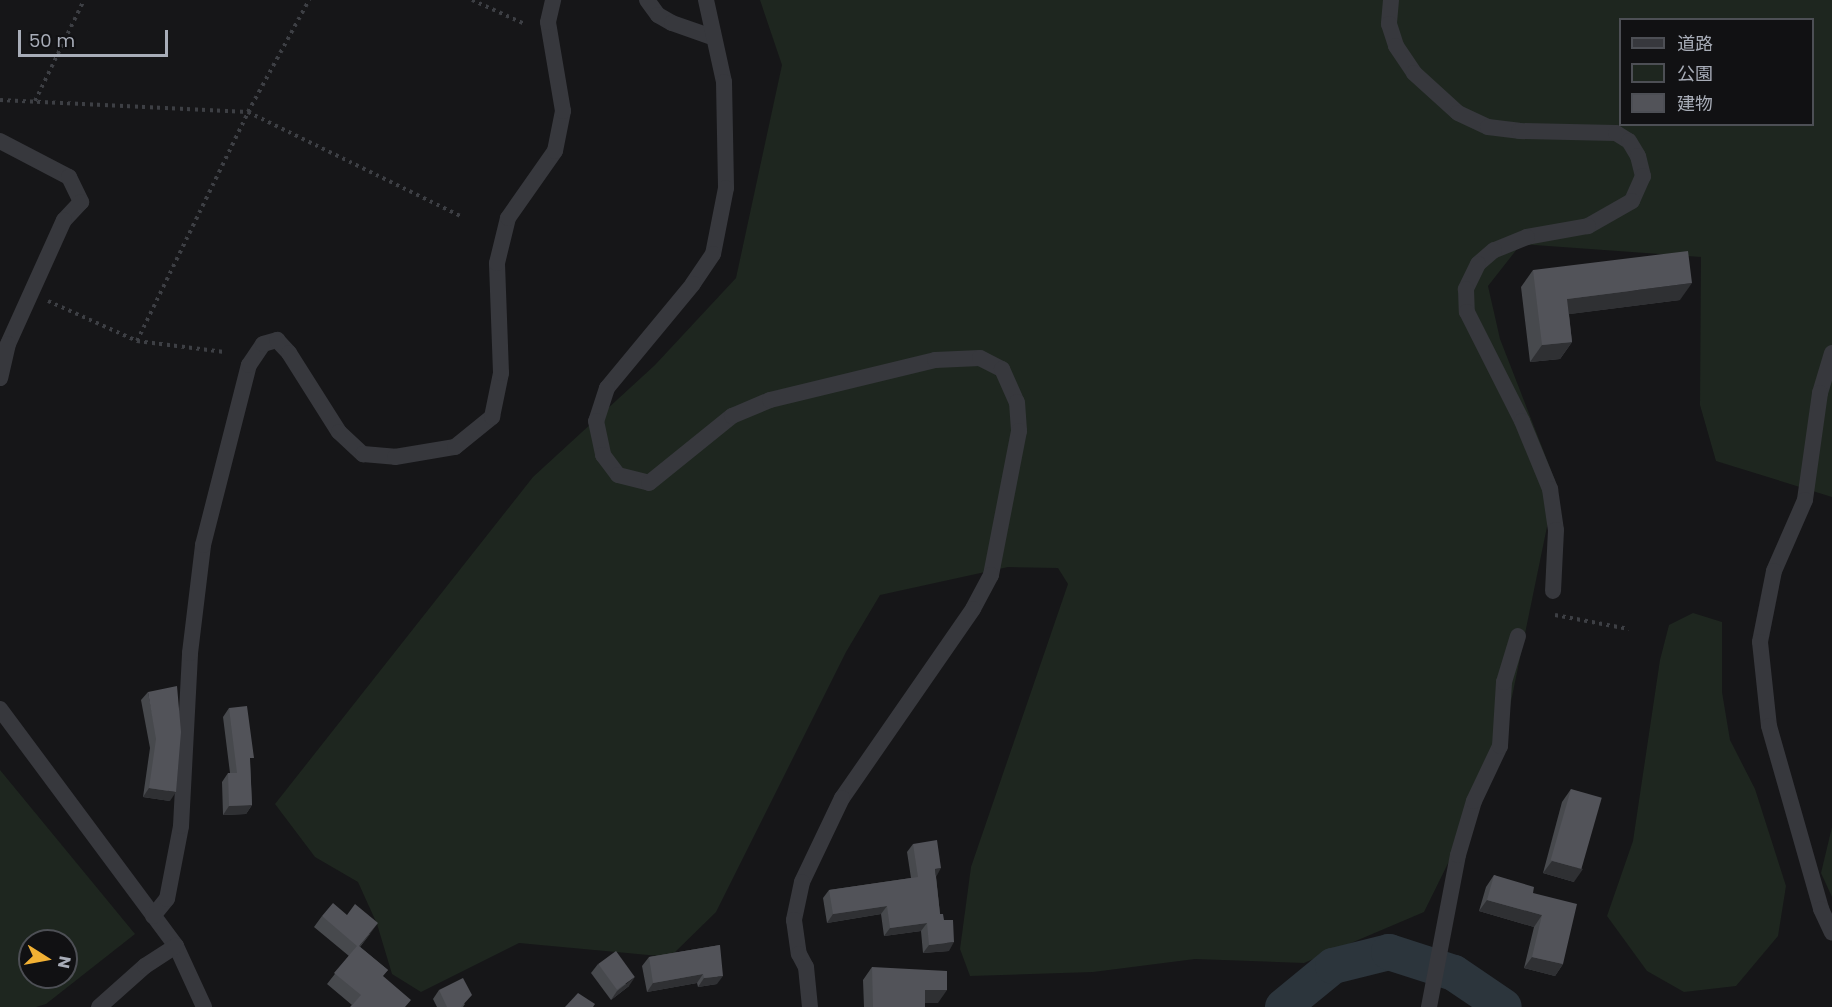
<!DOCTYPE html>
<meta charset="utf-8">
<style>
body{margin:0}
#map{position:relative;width:1832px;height:1007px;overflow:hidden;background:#161618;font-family:Poppins,"Noto Sans JP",sans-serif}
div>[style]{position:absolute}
.green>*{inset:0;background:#1e261f}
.river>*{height:36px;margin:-18px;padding:0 18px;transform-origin:18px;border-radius:18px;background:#2c353c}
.path>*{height:4px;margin-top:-2px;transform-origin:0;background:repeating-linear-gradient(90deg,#3d3f44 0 3px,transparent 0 7.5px)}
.street>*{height:16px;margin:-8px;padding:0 8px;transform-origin:8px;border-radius:8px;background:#37383d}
.wall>*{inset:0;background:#47494d}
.shaded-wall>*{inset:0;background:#2f3033}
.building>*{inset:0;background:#525359;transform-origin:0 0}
span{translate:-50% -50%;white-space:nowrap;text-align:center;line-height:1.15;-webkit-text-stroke:4.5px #111113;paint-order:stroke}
.legend{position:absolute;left:1619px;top:18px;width:195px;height:108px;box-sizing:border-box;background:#111113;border:2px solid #4d4f55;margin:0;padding:8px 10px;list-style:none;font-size:18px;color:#a8adb8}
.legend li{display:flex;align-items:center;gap:12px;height:30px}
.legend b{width:30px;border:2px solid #4d4f55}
.north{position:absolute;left:18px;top:929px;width:60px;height:60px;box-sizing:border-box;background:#111113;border:2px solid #4d4f55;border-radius:50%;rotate:101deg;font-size:16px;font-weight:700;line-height:24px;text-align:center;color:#a8adb8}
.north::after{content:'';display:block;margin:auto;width:21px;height:27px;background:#f2b134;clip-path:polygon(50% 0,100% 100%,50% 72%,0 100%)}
.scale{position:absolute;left:18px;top:30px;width:150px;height:27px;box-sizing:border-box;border:3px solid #a8adb8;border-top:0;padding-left:8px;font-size:18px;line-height:21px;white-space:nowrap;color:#a8adb8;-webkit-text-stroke:4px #111113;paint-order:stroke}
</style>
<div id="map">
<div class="green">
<div style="clip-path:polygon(evenodd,760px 0,1832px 0,1832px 497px,1716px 461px,1700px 405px,1701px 257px,1521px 244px,1488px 286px,1500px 339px,1556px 483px,1499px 760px,1424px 912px,1304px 963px,1195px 959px,1093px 972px,970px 976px,960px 949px,971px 867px,1068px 584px,1058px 568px,1008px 567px,880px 595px,846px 652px,716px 912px,670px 957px,519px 943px,421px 992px,392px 974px,377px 924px,358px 882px,315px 857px,275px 804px,533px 477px,655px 365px,736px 278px,782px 65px,760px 0,1620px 20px,1812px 20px,1812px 124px,1620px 124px,1620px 20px)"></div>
<div style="clip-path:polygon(1693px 613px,1722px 622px,1722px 692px,1730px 740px,1755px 789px,1786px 886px,1778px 936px,1736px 986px,1684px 992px,1647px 971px,1607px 916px,1633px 841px,1660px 660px,1669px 625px)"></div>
<div style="clip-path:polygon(evenodd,0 770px,135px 934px,46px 1004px,36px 1007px,0 1007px,0 770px,30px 941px,66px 941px,66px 977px,30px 977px,30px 941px)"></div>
<div style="clip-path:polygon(1832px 827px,1832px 897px,1821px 873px)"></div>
</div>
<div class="river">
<div style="left:1283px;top:1007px;width:65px;rotate:-39.4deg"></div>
<div style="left:1333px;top:966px;width:58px;rotate:-14deg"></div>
<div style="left:1389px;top:952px;width:68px;rotate:17.9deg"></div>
<div style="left:1454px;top:973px;width:60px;rotate:34.2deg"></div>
</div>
<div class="path">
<div style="left:472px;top:0;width:58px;rotate:24.4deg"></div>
<div style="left:0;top:100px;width:248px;rotate:2.8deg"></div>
<div style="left:248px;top:112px;width:236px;rotate:26.1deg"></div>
<div style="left:35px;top:101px;width:112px;rotate:-64.1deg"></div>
<div style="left:48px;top:301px;width:98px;rotate:24.2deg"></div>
<div style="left:137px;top:341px;width:88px;rotate:7.2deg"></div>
<div style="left:137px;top:341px;width:254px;rotate:-64.1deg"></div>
<div style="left:248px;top:112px;width:128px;rotate:-61.4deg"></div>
<div style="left:1555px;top:615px;width:75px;rotate:10.7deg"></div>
</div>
<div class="street">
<div style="left:647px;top:0;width:19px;rotate:54deg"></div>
<div style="left:658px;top:15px;width:16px;rotate:30deg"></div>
<div style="left:672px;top:23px;width:42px;rotate:19.3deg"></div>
<div style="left:706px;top:0;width:84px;rotate:77.6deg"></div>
<div style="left:724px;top:82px;width:106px;rotate:88.9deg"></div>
<div style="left:726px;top:188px;width:67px;rotate:101.1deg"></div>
<div style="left:713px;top:254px;width:36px;rotate:124deg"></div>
<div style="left:693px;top:284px;width:135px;rotate:129.6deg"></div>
<div style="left:607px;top:388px;width:35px;rotate:108deg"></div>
<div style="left:596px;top:421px;width:35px;rotate:78deg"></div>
<div style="left:603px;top:455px;width:25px;rotate:53deg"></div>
<div style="left:618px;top:475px;width:32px;rotate:14deg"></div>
<div style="left:649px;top:483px;width:107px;rotate:-38.9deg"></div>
<div style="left:732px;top:416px;width:41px;rotate:-22.8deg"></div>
<div style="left:770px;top:400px;width:170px;rotate:-13.6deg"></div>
<div style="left:935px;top:360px;width:45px;rotate:-2.5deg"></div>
<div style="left:980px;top:358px;width:25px;rotate:27deg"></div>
<div style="left:1002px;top:369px;width:36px;rotate:66deg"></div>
<div style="left:1017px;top:402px;width:29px;rotate:86deg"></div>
<div style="left:1019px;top:431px;width:147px;rotate:101deg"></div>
<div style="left:991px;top:575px;width:38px;rotate:118deg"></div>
<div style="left:973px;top:609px;width:230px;rotate:124.7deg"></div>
<div style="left:842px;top:798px;width:93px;rotate:115.5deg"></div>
<div style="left:802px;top:882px;width:39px;rotate:102deg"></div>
<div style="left:794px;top:920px;width:34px;rotate:82deg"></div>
<div style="left:799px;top:954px;width:15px;rotate:62deg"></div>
<div style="left:806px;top:967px;width:40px;rotate:84.3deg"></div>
<div style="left:1391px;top:0;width:24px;rotate:95deg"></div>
<div style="left:1389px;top:24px;width:23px;rotate:72deg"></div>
<div style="left:1396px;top:46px;width:32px;rotate:56deg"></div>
<div style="left:1414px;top:73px;width:59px;rotate:42.3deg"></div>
<div style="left:1458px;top:113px;width:33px;rotate:25deg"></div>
<div style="left:1488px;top:127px;width:31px;rotate:7deg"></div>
<div style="left:1519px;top:131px;width:97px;rotate:1.2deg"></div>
<div style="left:1616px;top:133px;width:15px;rotate:32deg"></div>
<div style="left:1629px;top:141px;width:17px;rotate:59deg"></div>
<div style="left:1638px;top:156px;width:21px;rotate:76deg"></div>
<div style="left:1643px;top:176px;width:27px;rotate:114deg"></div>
<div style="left:1632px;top:201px;width:51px;rotate:150.4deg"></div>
<div style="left:1588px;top:226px;width:62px;rotate:169.8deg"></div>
<div style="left:1527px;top:237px;width:35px;rotate:158deg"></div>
<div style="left:1494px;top:250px;width:21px;rotate:139deg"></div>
<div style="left:1478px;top:264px;width:28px;rotate:116deg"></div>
<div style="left:1466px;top:289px;width:23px;rotate:88deg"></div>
<div style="left:1467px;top:312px;width:122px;rotate:63.2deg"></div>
<div style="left:1522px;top:421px;width:74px;rotate:67.6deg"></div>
<div style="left:1550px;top:489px;width:41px;rotate:81.7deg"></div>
<div style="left:1556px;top:530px;width:61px;rotate:92.8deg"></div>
<div style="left:0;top:141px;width:78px;rotate:27.6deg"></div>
<div style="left:69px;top:177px;width:28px;rotate:64deg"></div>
<div style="left:81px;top:202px;width:25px;rotate:133deg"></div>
<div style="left:64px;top:220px;width:136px;rotate:114.3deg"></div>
<div style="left:8px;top:344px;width:35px;rotate:103deg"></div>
<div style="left:1832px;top:353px;width:42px;rotate:106.7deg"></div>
<div style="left:1820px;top:393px;width:108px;rotate:98deg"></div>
<div style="left:1805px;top:500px;width:77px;rotate:113.6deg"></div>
<div style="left:1774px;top:571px;width:72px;rotate:101.2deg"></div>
<div style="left:1760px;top:642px;width:84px;rotate:83.9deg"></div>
<div style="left:1769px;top:726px;width:190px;rotate:74.1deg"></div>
<div style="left:1821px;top:909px;width:26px;rotate:65deg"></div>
<div style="left:0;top:709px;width:295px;rotate:53.4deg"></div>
<div style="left:176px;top:946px;width:67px;rotate:65.3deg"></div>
<div style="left:153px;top:916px;width:22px;rotate:-51deg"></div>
<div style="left:167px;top:899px;width:74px;rotate:-79.1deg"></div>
<div style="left:181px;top:826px;width:173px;rotate:-87deg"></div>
<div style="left:190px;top:653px;width:109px;rotate:-83.1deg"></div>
<div style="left:203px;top:545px;width:186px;rotate:-75.7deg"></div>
<div style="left:249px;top:365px;width:25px;rotate:-56deg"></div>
<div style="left:263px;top:344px;width:15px;rotate:-16deg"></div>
<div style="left:277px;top:340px;width:18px;rotate:47deg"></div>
<div style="left:289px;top:353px;width:93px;rotate:57.7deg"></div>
<div style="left:339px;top:432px;width:33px;rotate:43deg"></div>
<div style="left:363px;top:454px;width:32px;rotate:5deg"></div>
<div style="left:395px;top:457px;width:61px;rotate:-9.5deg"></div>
<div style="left:455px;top:447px;width:48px;rotate:-39deg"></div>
<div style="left:492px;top:417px;width:45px;rotate:-78.4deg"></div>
<div style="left:501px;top:373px;width:110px;rotate:-92.1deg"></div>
<div style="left:497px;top:263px;width:46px;rotate:-76.3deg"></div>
<div style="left:508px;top:218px;width:82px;rotate:-55deg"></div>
<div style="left:555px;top:151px;width:41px;rotate:-78.7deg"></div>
<div style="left:563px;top:111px;width:90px;rotate:-99.6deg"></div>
<div style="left:548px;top:22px;width:23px;rotate:-77deg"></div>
<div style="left:99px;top:1007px;width:62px;rotate:-41.7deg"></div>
<div style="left:145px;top:966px;width:37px;rotate:-33deg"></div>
<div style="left:1429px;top:1007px;width:155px;rotate:-79.2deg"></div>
<div style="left:1458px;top:855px;width:56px;rotate:-73.5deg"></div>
<div style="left:1474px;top:801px;width:61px;rotate:-64.7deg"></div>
<div style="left:1500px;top:746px;width:64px;rotate:-86.4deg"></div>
<div style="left:1504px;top:682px;width:48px;rotate:-73.1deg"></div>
</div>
<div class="wall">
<div style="clip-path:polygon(1533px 270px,1680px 300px,1569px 314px,1572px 342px,1560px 359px,1530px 362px,1521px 287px)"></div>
<div style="clip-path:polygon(148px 692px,170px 801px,143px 797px,150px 748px,141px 700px)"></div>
<div style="clip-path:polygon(229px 708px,250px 763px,252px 805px,246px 814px,223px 815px,222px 782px,228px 773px,230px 773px,223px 717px)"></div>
<div style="clip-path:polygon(1571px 789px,1574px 882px,1543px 873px,1562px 802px)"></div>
<div style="clip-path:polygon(913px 844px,936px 876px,940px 914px,949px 951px,923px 953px,921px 931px,884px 936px,881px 914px,827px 923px,823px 898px,829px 890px,911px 878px,907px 852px)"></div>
<div style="clip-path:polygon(1494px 875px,1533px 893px,1563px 964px,1555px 976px,1524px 968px,1534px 927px,1479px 911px,1486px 887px)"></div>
<div style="clip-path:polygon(322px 916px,370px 934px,360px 947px,388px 970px,352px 1005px,327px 984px,349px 956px,314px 927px)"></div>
<div style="clip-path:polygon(720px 945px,717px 984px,698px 987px,697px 983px,647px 992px,642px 966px,649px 957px)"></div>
<div style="clip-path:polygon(598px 964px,629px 986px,611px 1000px,591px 973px)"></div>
<div style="clip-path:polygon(872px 967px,938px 1003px,925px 1003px,925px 1007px,864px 1007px,863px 980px)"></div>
<div style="clip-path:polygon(439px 990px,465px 1004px,463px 1007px,437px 1007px,433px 999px)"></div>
</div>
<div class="shaded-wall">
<div style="clip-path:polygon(1692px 283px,1680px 300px,1555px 316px,1567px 299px)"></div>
<div style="clip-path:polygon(1572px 342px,1560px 359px,1530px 362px,1542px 345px)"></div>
<div style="clip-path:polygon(149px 788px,176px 792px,170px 801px,143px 797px)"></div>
<div style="clip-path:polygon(252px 805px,246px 814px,223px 815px,229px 806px)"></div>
<div style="clip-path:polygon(1552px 861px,1583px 869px,1574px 882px,1543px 873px)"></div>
<div style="clip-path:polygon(941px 868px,936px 877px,935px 869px)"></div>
<div style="clip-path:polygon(1487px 900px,1542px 915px,1534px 927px,1479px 911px)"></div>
<div style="clip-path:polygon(887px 906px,881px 914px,827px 923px,833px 914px)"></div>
<div style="clip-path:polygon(378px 923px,370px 934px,351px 957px,359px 946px)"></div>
<div style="clip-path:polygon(927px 923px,921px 931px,884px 936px,890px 928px)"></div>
<div style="clip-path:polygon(954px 942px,949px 951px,923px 953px,929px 945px)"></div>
<div style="clip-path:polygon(1532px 957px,1563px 964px,1555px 976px,1524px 968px)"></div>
<div style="clip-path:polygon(703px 974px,697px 983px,647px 992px,653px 983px)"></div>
<div style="clip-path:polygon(723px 976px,717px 984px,698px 987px,704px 978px)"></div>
<div style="clip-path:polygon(635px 977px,629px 986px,611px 1000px,617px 991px)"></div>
<div style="clip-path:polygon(925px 990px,947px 990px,938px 1003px,916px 1003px)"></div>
</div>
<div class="building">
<div style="clip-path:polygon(1688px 251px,1692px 283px,1567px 299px,1572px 342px,1542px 345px,1533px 270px)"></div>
<div style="clip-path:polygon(177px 686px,181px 732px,176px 792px,149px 788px,156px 739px,148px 692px)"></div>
<div style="clip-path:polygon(247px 706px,254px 758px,250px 758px,252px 805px,229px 806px,228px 773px,237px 773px,229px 708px)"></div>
<div style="left:1571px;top:789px;width:32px;height:74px;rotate:16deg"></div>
<div style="clip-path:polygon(937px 840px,941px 868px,935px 869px,940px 914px,943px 914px,944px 920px,953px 920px,954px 942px,929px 945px,927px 923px,890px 928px,887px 906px,833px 914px,829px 890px,918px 877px,913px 844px)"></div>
<div style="clip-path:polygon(1494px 875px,1534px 887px,1533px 893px,1577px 904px,1563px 964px,1532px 957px,1542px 915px,1487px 900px)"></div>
<div style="clip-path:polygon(333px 903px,347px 915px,355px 904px,378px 923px,359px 946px,388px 970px,383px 976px,411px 1000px,405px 1007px,350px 1007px,361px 995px,334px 973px,357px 946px,322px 916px)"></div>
<div style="clip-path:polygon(720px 945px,723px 976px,704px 978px,703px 974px,653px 983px,649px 957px)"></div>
<div style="left:616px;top:951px;width:32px;height:22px;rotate:54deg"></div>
<div style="clip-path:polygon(872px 967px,947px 971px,947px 990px,925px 990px,925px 1007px,873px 1007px)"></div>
<div style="clip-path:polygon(463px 978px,472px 995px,461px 1007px,447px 1007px,439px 990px)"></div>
<div style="clip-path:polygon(578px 993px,595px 1004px,593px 1007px,565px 1007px)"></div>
</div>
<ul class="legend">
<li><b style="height:8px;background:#37383d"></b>道路</li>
<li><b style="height:16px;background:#1e261f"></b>公園</li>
<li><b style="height:16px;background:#525359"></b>建物</li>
</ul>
<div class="north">N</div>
<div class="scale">50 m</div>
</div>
